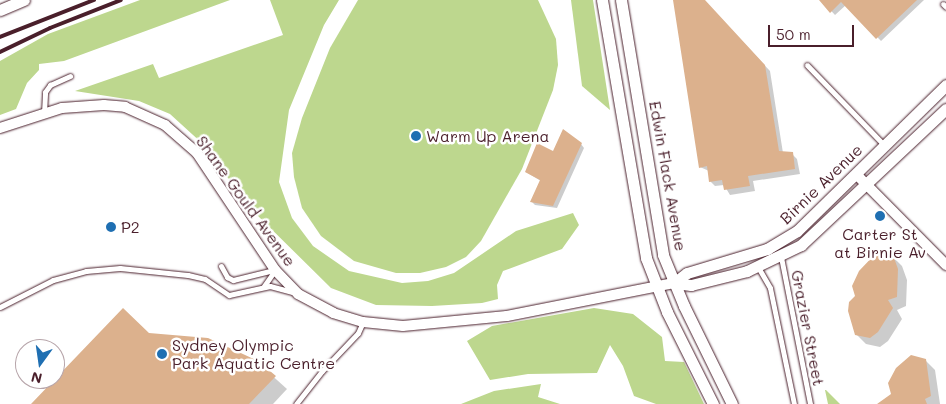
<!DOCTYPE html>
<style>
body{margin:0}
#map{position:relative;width:946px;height:404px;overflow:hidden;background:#fff;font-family:Mali,sans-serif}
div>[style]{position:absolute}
.green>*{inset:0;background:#bdd78e}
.shadow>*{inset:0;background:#0003}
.building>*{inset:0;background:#dcb18d}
.roads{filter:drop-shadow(0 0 1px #4a1f2b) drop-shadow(0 0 1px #4a1f2b)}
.service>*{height:5px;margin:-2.5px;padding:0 2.5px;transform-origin:2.5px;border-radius:2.5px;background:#fff}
.minor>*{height:10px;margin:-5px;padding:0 5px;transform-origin:5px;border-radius:5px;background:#fff}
.tertiary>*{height:11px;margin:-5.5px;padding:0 5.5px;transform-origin:5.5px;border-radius:5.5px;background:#fff}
.rail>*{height:4px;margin:-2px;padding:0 2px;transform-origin:2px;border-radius:2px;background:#4a1f2b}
.dots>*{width:14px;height:14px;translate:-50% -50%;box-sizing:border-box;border:2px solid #fff;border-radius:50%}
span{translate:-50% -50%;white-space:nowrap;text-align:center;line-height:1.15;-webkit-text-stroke:5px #fff;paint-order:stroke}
.poi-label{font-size:16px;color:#4a1f2b}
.left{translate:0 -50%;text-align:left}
.street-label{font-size:16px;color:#4a1f2b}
.north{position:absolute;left:15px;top:339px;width:50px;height:50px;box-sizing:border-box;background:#fff;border:1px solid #b7a5aa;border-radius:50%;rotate:194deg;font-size:14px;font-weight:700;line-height:20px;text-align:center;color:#4a1f2b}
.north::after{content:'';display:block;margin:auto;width:18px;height:22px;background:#1f6fb2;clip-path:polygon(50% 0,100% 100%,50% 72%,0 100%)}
.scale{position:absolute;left:768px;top:25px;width:86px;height:22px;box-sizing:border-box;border:2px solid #4a1f2b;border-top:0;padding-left:6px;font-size:15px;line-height:18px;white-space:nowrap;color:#4a1f2b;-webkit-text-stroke:4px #fff;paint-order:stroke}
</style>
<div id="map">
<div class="green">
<div style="clip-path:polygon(140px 0,230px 0,64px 61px,39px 64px,39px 70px,27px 83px,16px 109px,0 115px,0 61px,48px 34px)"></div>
<div style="clip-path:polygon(270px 0,339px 0,324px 25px,289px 110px,279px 182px,292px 218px,313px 246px,349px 271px,402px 283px,428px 281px,454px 273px,516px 231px,573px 213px,579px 225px,562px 249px,503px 271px,497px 285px,498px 299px,482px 303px,432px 306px,376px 305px,331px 288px,250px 208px,204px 145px,170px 114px,139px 101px,75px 91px,153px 64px,159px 78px,283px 35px)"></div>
<div style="clip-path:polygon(358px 0,538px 0,556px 39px,558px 65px,553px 90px,522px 169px,481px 241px,466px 257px,446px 267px,420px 273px,396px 273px,354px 261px,321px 236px,302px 208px,294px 177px,292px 153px,302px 118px,330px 48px)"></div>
<div style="clip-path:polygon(571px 0,593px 0,610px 110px,582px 86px)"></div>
<div style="clip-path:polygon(594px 308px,633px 314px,662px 337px,665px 361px,684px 362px,704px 404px,656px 404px,634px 396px,623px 366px,610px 345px,597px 373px,528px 374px,490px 380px,467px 341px,492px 326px)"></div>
<div style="clip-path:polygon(541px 384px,538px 397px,560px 404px,461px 404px,494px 391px)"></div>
<div style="clip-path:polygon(825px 390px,826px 390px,840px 404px,828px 404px)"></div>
</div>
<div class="shadow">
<div style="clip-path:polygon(674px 0,704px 0,770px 71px,783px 153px,792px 154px,797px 159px,800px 174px,753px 181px,755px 191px,730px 195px,724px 185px,715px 186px,710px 181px,709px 171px,700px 167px)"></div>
<div style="clip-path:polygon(821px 0,924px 0,881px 41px,846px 5px,835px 15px)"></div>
<div style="clip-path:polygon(581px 144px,584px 148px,557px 208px,535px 205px,532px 202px,541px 181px,526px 172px,554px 152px)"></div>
<div style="clip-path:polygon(892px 256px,902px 266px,907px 280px,906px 306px,897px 310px,902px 319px,888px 341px,880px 347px,866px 344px,856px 334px)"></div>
<div style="clip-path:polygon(149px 334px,257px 362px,287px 389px,273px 404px,33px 404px)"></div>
<div style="clip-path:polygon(925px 360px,935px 370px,940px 404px,884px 404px)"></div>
</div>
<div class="building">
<div style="clip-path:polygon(673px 0,705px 0,765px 65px,779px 151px,793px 152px,795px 169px,748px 176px,750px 186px,724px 190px,722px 180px,709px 182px,707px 166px,699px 168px)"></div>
<div style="clip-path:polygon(819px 0,917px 0,876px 39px,841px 2px,830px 13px)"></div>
<div style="clip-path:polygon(563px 129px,582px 143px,553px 206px,530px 202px,540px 180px,525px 172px,537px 143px,553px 151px)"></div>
<div style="clip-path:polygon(878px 251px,893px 255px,898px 269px,897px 297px,888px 300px,893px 308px,878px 332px,870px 338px,855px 335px,848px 311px,849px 302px,855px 296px,852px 286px,859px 271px)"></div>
<div style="clip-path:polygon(123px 308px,149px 333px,208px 338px,258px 361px,276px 376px,249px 404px,31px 404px)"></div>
<div style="clip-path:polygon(911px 355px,926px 359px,931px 396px,925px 399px,927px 404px,877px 404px,891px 394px,888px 383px,896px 368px)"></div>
</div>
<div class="roads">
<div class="service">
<div style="left:943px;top:4px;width:4px;rotate:45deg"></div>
<div style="left:807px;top:65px;width:111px;rotate:46.1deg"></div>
<div style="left:44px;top:113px;width:21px;rotate:-87deg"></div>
<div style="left:45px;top:92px;width:9px;rotate:-54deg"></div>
<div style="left:50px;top:85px;width:22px;rotate:-24deg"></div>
<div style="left:781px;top:257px;width:150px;rotate:78.8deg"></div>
<div style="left:221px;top:266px;width:13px;rotate:61deg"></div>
<div style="left:227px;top:277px;width:7px;rotate:27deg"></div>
<div style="left:233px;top:280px;width:42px;rotate:-13.7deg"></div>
<div style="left:758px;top:267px;width:24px;rotate:60deg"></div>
<div style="left:770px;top:288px;width:118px;rotate:78.3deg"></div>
<div style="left:264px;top:286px;width:19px;rotate:-55deg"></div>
<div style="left:0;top:307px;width:59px;rotate:-27deg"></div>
<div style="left:53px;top:280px;width:34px;rotate:-15deg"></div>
<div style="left:86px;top:271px;width:34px;rotate:-5deg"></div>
<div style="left:120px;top:268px;width:68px;rotate:5.9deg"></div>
<div style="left:188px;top:275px;width:17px;rotate:13deg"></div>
<div style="left:205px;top:279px;width:29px;rotate:34deg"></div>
<div style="left:229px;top:295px;width:42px;rotate:-12.4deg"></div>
<div style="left:270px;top:286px;width:24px;rotate:15deg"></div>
<div style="left:296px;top:404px;width:42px;rotate:-51.8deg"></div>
<div style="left:322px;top:371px;width:52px;rotate:-46.5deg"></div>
<div style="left:358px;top:333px;width:12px;rotate:-66deg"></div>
</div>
<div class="minor">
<div style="left:0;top:128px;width:65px;rotate:-17.9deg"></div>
<div style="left:62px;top:108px;width:42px;rotate:-4.1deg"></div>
<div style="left:104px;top:105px;width:21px;rotate:5deg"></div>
<div style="left:125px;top:107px;width:44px;rotate:24.2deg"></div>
<div style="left:165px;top:125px;width:43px;rotate:41.2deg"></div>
<div style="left:197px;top:153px;width:141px;rotate:56.3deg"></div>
<div style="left:275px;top:270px;width:33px;rotate:46deg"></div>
<div style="left:298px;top:294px;width:40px;rotate:28deg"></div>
<div style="left:333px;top:313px;width:31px;rotate:17deg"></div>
<div style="left:363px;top:322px;width:40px;rotate:5.7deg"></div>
<div style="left:403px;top:326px;width:104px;rotate:-5.5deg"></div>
<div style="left:507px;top:316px;width:170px;rotate:-11.2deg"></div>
<div style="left:857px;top:175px;width:127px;rotate:45.3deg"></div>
</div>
<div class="tertiary">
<div style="left:602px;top:0;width:262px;rotate:80.3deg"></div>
<div style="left:646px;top:258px;width:58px;rotate:68.7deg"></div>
<div style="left:667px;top:312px;width:103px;rotate:63.4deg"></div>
<div style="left:621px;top:0;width:258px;rotate:80.6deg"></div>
<div style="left:663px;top:255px;width:55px;rotate:67.6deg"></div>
<div style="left:684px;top:306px;width:109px;rotate:63.9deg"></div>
<div style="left:0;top:10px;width:26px;rotate:-23deg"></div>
<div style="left:674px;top:283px;width:16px;rotate:-38deg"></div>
<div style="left:687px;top:273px;width:84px;rotate:-16.7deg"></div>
<div style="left:767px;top:249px;width:35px;rotate:-31deg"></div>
<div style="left:797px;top:231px;width:209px;rotate:-44.4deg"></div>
<div style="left:674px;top:283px;width:17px;rotate:7deg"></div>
<div style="left:691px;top:285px;width:58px;rotate:-14deg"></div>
<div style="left:747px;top:271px;width:60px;rotate:-25.7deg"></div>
<div style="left:801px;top:245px;width:199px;rotate:-43.2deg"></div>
</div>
</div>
<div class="rail">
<div style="left:0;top:37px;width:101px;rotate:-21.5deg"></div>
<div style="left:0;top:52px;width:55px;rotate:-25.6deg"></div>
<div style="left:50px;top:28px;width:76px;rotate:-21.5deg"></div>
</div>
<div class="dots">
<div style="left:416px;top:136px;background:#1f6fb2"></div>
<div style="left:880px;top:216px;background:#1f6fb2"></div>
<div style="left:111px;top:227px;background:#1f6fb2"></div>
<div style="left:162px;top:354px;background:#1f6fb2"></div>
</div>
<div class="poi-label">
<span class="left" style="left:426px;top:136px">Warm Up Arena</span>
<span class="left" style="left:121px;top:227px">P2</span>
<span style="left:880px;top:243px">Carter St<br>at Birnie Av</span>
<span class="left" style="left:172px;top:354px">Sydney Olympic<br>Park Aquatic Centre</span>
</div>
<div class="street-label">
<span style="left:668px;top:176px;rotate:80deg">Edwin Flack Avenue</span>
<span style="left:821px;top:184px;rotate:-44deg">Birnie Avenue</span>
<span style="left:246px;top:201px;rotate:54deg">Shane Gould Avenue</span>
<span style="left:808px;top:328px;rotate:79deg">Grazier Street</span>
</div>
<div class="north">N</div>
<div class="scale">50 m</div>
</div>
